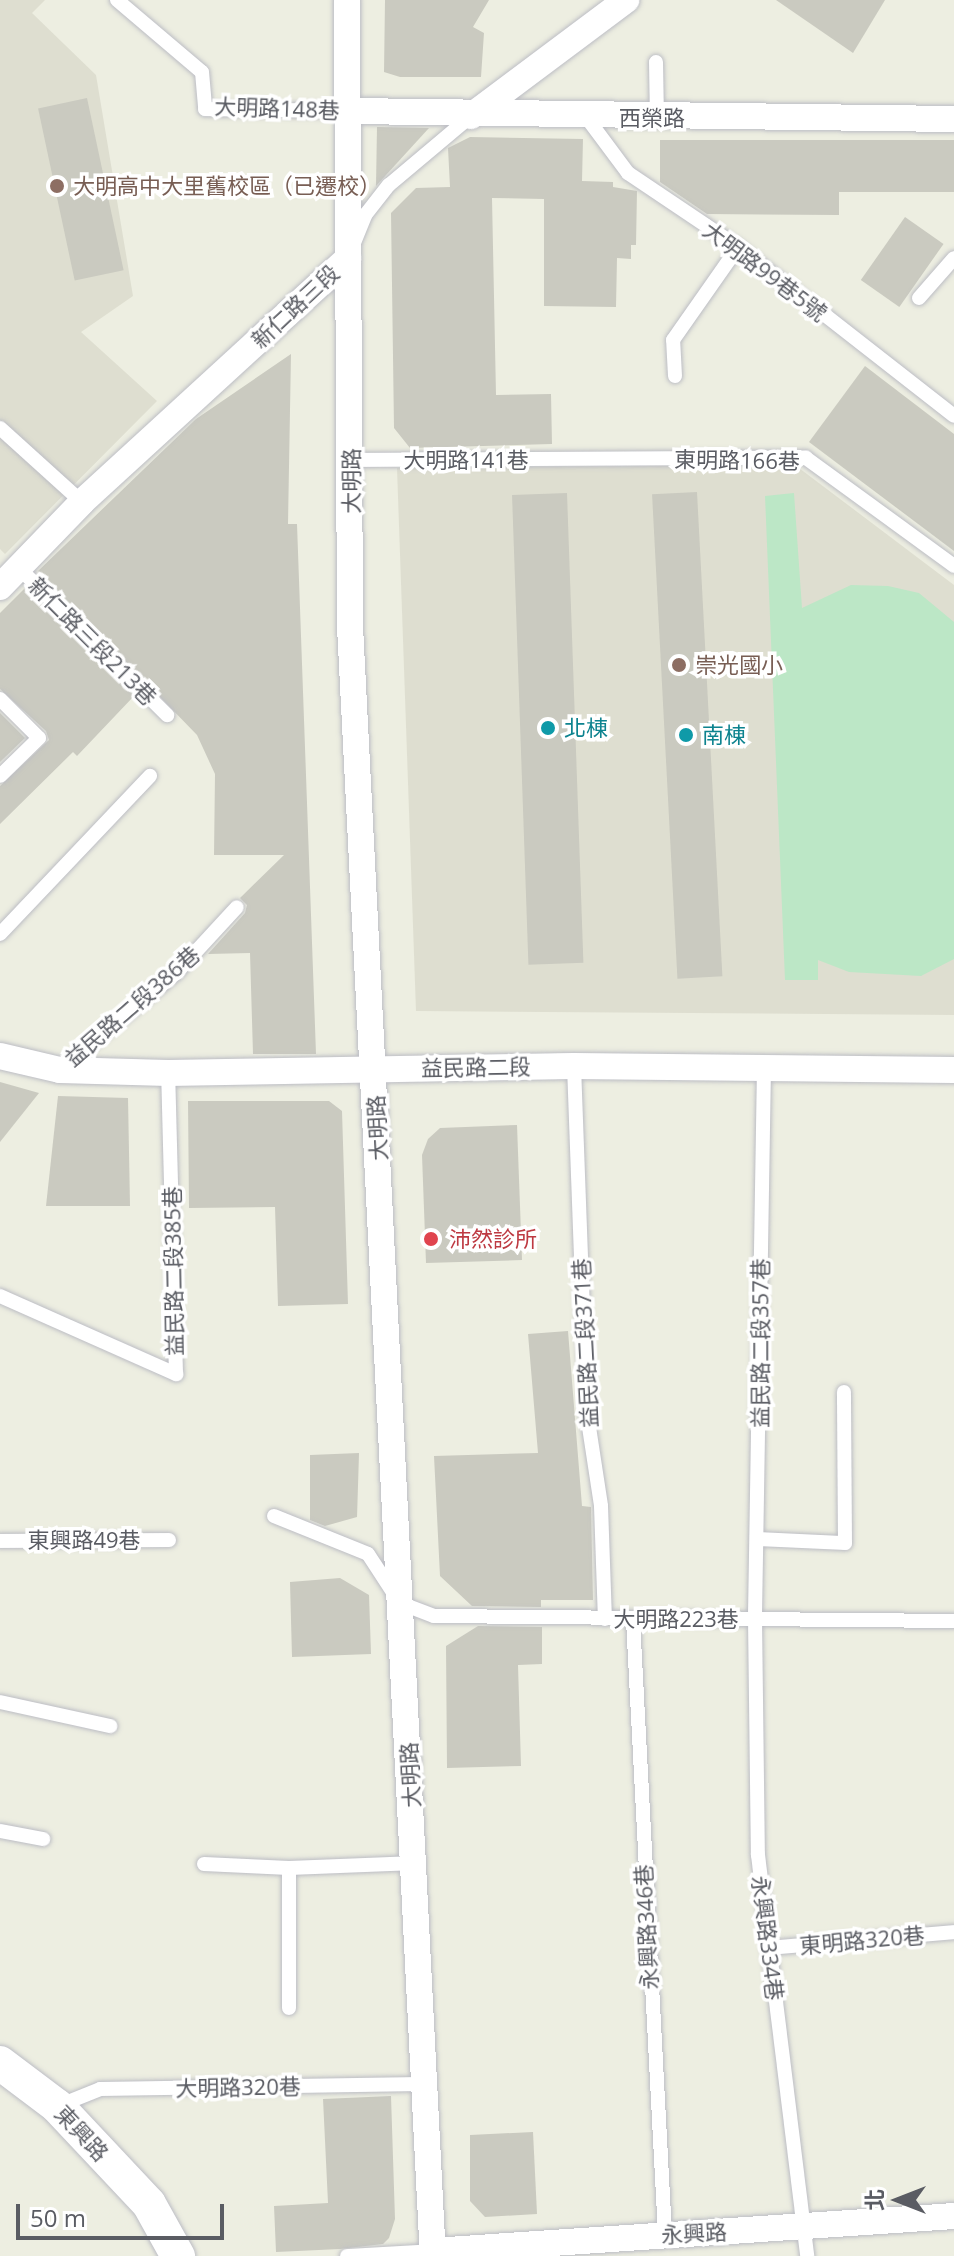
<!DOCTYPE html>
<meta charset="utf-8">
<style>
body{margin:0}
#map{position:relative;width:954px;height:2256px;overflow:hidden;background:#edeee1;font-family:"Open Sans","Noto Sans TC",sans-serif}
div>[style]{position:absolute}
.education>*{inset:0;background:#deded0}
.green>*{inset:0;background:#bce7c6}
.building>*{inset:0;background:#cacac0;transform-origin:0 0}
.roads{filter:drop-shadow(0 0 2px #bcbdc4) drop-shadow(0 0 2px #bcbdc4)}
.service>*{height:14px;margin:-7px;padding:0 7px;transform-origin:7px;border-radius:7px;background:#fff}
.minor>*{height:26px;margin:-13px;padding:0 13px;transform-origin:13px;border-radius:13px;background:#fff}
.tertiary>*{height:34px;margin:-17px;padding:0 17px;transform-origin:17px;border-radius:17px;background:#fff}
.dots>*{width:22px;height:22px;translate:-50% -50%;box-sizing:border-box;border:4px solid #fff;border-radius:50%}
span{translate:-50% -50%;white-space:nowrap;text-align:center;line-height:1.15;-webkit-text-stroke:7px #fff;paint-order:stroke}
.street-label{font-size:22px;color:#5a5c63}
.education-label{font-size:22px;color:#785e54}
.left{translate:0 -50%;text-align:left}
.culture-label{font-size:22px;color:#0d838f}
.health-label{font-size:22px;color:#be3a42}
.north{position:absolute;left:858px;top:2160px;width:80px;height:80px;-webkit-text-stroke:6px #fff;paint-order:stroke;rotate:270deg;font-size:22px;font-weight:700;line-height:32px;text-align:center;color:#5a5c63}
.north::after{content:'';display:block;margin:auto;width:28px;height:36px;background:#5a5c63;clip-path:polygon(50% 0,100% 100%,50% 72%,0 100%)}
.scale{position:absolute;left:16px;top:2204px;width:208px;height:36px;box-sizing:border-box;border:4px solid #5a5c63;border-top:0;padding-left:10px;font-size:24px;line-height:28px;white-space:nowrap;color:#5a5c63;-webkit-text-stroke:6px #fff;paint-order:stroke}
</style>
<div id="map">
<div class="education">
<div style="clip-path:polygon(0 0,45px 0,32px 13px,96px 75px,133px 296px,81px 332px,157px 401px,5px 554px,0 549px)"></div>
<div style="clip-path:polygon(795px 465px,954px 585px,954px 1015px,416px 1011px,397px 468px)"></div>
</div>
<div class="green">
<div style="clip-path:polygon(794px 493px,802px 608px,851px 585px,888px 586px,919px 593px,954px 622px,954px 959px,921px 976px,849px 972px,818px 960px,818px 980px,785px 980px,765px 496px)"></div>
</div>
<div class="building">
<div style="clip-path:polygon(385px 0,489px 0,473px 27px,484px 33px,481px 77px,400px 77px,384px 72px)"></div>
<div style="clip-path:polygon(776px 0,885px 0,853px 53px)"></div>
<div style="left:87px;top:98px;width:176px;height:50px;rotate:78deg"></div>
<div style="clip-path:polygon(377px 127px,429px 128px,376px 186px)"></div>
<div style="clip-path:polygon(470px 137px,583px 139px,582px 181px,613px 182px,613px 187px,637px 191px,636px 245px,631px 245px,631px 259px,617px 258px,616px 307px,544px 306px,544px 199px,492px 198px,496px 395px,551px 394px,552px 444px,410px 448px,394px 428px,391px 213px,416px 188px,450px 187px,448px 148px)"></div>
<div style="clip-path:polygon(660px 140px,954px 140px,954px 192px,839px 192px,839px 215px,707px 214px,660px 182px)"></div>
<div style="left:905px;top:217px;width:47px;height:77px;rotate:35deg"></div>
<div style="clip-path:polygon(291px 354px,288px 524px,297px 524px,316px 1054px,253px 1054px,250px 953px,208px 954px,245px 913px,247px 905px,240px 898px,284px 855px,214px 855px,215px 774px,197px 735px,38px 571px,196px 419px)"></div>
<div style="clip-path:polygon(865px 366px,954px 434px,954px 551px,809px 442px)"></div>
<div style="left:697px;top:492px;width:485px;height:45px;rotate:87deg"></div>
<div style="left:567px;top:493px;width:470px;height:55px;rotate:88deg"></div>
<div style="clip-path:polygon(25px 588px,134px 696px,77px 756px,73px 752px,0 824px,0 786px,49px 740px,46px 731px,0 689px,0 613px)"></div>
<div style="clip-path:polygon(0 713px,25px 738px,0 762px)"></div>
<div style="clip-path:polygon(0 1082px,39px 1093px,0 1142px)"></div>
<div style="clip-path:polygon(58px 1096px,128px 1098px,130px 1206px,46px 1206px)"></div>
<div style="clip-path:polygon(188px 1101px,329px 1101px,342px 1111px,348px 1304px,278px 1306px,275px 1207px,189px 1208px)"></div>
<div style="clip-path:polygon(517px 1125px,522px 1260px,426px 1263px,422px 1155px,428px 1139px,440px 1128px)"></div>
<div style="clip-path:polygon(568px 1331px,582px 1506px,591px 1507px,593px 1600px,541px 1600px,541px 1607px,472px 1606px,440px 1576px,434px 1456px,538px 1453px,528px 1334px)"></div>
<div style="clip-path:polygon(359px 1453px,357px 1517px,325px 1526px,310px 1520px,310px 1455px)"></div>
<div style="clip-path:polygon(340px 1578px,369px 1595px,371px 1654px,292px 1657px,290px 1582px)"></div>
<div style="clip-path:polygon(478px 1626px,542px 1627px,542px 1664px,518px 1665px,521px 1766px,447px 1768px,446px 1646px)"></div>
<div style="clip-path:polygon(391px 2096px,395px 2219px,389px 2238px,383px 2244px,340px 2249px,276px 2252px,274px 2206px,328px 2203px,323px 2099px)"></div>
<div style="clip-path:polygon(533px 2132px,537px 2214px,485px 2217px,470px 2201px,470px 2135px)"></div>
</div>
<div class="roads">
<div class="service">
<div style="left:117px;top:0;width:111px;rotate:40.3deg"></div>
<div style="left:202px;top:72px;width:37px;rotate:85deg"></div>
<div style="left:205px;top:109px;width:145px;rotate:0.8deg"></div>
<div style="left:656px;top:62px;width:56px;rotate:89deg"></div>
<div style="left:587px;top:118px;width:69px;rotate:53.3deg"></div>
<div style="left:628px;top:173px;width:133px;rotate:33.9deg"></div>
<div style="left:738px;top:247px;width:274px;rotate:38deg"></div>
<div style="left:354px;top:243px;width:31px;rotate:-68deg"></div>
<div style="left:366px;top:214px;width:37px;rotate:-52deg"></div>
<div style="left:389px;top:185px;width:107px;rotate:-40.1deg"></div>
<div style="left:919px;top:298px;width:53px;rotate:-48.8deg"></div>
<div style="left:675px;top:376px;width:36px;rotate:-93deg"></div>
<div style="left:673px;top:340px;width:113px;rotate:-55deg"></div>
<div style="left:0;top:428px;width:110px;rotate:42.1deg"></div>
<div style="left:351px;top:460px;width:455px;rotate:-0.3deg"></div>
<div style="left:806px;top:458px;width:183px;rotate:36.1deg"></div>
<div style="left:19px;top:568px;width:209px;rotate:44.8deg"></div>
<div style="left:0;top:699px;width:55px;rotate:45deg"></div>
<div style="left:39px;top:738px;width:54px;rotate:135.7deg"></div>
<div style="left:0;top:934px;width:218px;rotate:-46.5deg"></div>
<div style="left:574px;top:1066px;width:348px;rotate:87.9deg"></div>
<div style="left:587px;top:1414px;width:93px;rotate:81.3deg"></div>
<div style="left:601px;top:1506px;width:113px;rotate:88deg"></div>
<div style="left:764px;top:1067px;width:551px;rotate:90.94deg"></div>
<div style="left:755px;top:1618px;width:237px;rotate:89.3deg"></div>
<div style="left:758px;top:1855px;width:404px;rotate:83deg"></div>
<div style="left:60px;top:1070px;width:153px;rotate:-39.9deg"></div>
<div style="left:177px;top:972px;width:88px;rotate:-47.3deg"></div>
<div style="left:0;top:1296px;width:193px;rotate:23.9deg"></div>
<div style="left:176px;top:1374px;width:301px;rotate:-91.5deg"></div>
<div style="left:274px;top:1516px;width:101px;rotate:22deg"></div>
<div style="left:368px;top:1554px;width:59px;rotate:56.9deg"></div>
<div style="left:400px;top:1603px;width:36px;rotate:21deg"></div>
<div style="left:434px;top:1616px;width:520px;rotate:0.55deg"></div>
<div style="left:759px;top:1539px;width:86px;rotate:2.7deg"></div>
<div style="left:845px;top:1543px;width:151px;rotate:-90.4deg"></div>
<div style="left:0;top:1541px;width:169px;rotate:-0.3deg"></div>
<div style="left:633px;top:1620px;width:615px;rotate:87.02deg"></div>
<div style="left:0;top:1702px;width:113px;rotate:12.3deg"></div>
<div style="left:0;top:1831px;width:44px;rotate:10.5deg"></div>
<div style="left:204px;top:1864px;width:85px;rotate:2.7deg"></div>
<div style="left:289px;top:1868px;width:127px;rotate:-2.3deg"></div>
<div style="left:289px;top:1868px;width:140px;rotate:90deg"></div>
<div style="left:769px;top:1948px;width:186px;rotate:-4.9deg"></div>
<div style="left:58px;top:2106px;width:45px;rotate:-22deg"></div>
<div style="left:100px;top:2089px;width:321px;rotate:-0.9deg"></div>
<div style="left:347px;top:2256px;width:86px;rotate:-3.3deg"></div>
</div>
<div class="minor">
<div style="left:347px;top:0;width:626px;rotate:89.73deg"></div>
<div style="left:350px;top:626px;width:1632px;rotate:87.09deg"></div>
<div style="left:350px;top:111px;width:604px;rotate:0.76deg"></div>
<div style="left:471px;top:116px;width:194px;rotate:-36.8deg"></div>
<div style="left:0;top:587px;width:118px;rotate:-46deg"></div>
<div style="left:82px;top:502px;width:361px;rotate:-42.5deg"></div>
<div style="left:0;top:1056px;width:62px;rotate:13.1deg"></div>
<div style="left:60px;top:1070px;width:108px;rotate:1.6deg"></div>
<div style="left:168px;top:1073px;width:406px;rotate:-1deg"></div>
<div style="left:574px;top:1066px;width:380px;rotate:0.6deg"></div>
<div style="left:433px;top:2251px;width:522px;rotate:-3.84deg"></div>
</div>
<div class="tertiary">
<div style="left:0;top:2063px;width:71px;rotate:37deg"></div>
<div style="left:57px;top:2106px;width:134px;rotate:46.8deg"></div>
<div style="left:149px;top:2204px;width:60px;rotate:60.9deg"></div>
</div>
</div>
<div class="dots">
<div style="left:57px;top:186px;background:#8d6e63"></div>
<div style="left:679px;top:665px;background:#8d6e63"></div>
<div style="left:548px;top:728px;background:#0f9aa8"></div>
<div style="left:686px;top:735px;background:#0f9aa8"></div>
<div style="left:431px;top:1239px;background:#e0444e"></div>
</div>
<div class="street-label">
<span style="left:277px;top:108px;rotate:2deg">大明路148巷</span>
<span style="left:652px;top:118px">西榮路</span>
<span style="left:765px;top:271px;rotate:37deg">大明路99巷5號</span>
<span style="left:295px;top:306px;rotate:-43deg">新仁路三段</span>
<span style="left:466px;top:460px">大明路141巷</span>
<span style="left:737px;top:460px;rotate:1deg">東明路166巷</span>
<span style="left:351px;top:481px;rotate:-90deg">大明路</span>
<span style="left:93px;top:641px;rotate:45deg">新仁路三段213巷</span>
<span style="left:132px;top:1006px;rotate:-41deg">益民路二段386巷</span>
<span style="left:476px;top:1067px;rotate:-1deg">益民路二段</span>
<span style="left:377px;top:1128px;rotate:-93deg">大明路</span>
<span style="left:173px;top:1271px;rotate:-91deg">益民路二段385巷</span>
<span style="left:585px;top:1343px;rotate:-93deg">益民路二段371巷</span>
<span style="left:760px;top:1343px;rotate:-90deg">益民路二段357巷</span>
<span style="left:84px;top:1540px">東興路49巷</span>
<span style="left:676px;top:1619px">大明路223巷</span>
<span style="left:410px;top:1775px;rotate:-93deg">大明路</span>
<span style="left:646px;top:1927px;rotate:-93deg">永興路346巷</span>
<span style="left:768px;top:1938px;rotate:83deg">永興路334巷</span>
<span style="left:862px;top:1940px;rotate:-5deg">東明路320巷</span>
<span style="left:238px;top:2087px;rotate:-1deg">大明路320巷</span>
<span style="left:82px;top:2133px;rotate:47deg">東興路</span>
<span style="left:694px;top:2233px;rotate:-3deg">永興路</span>
</div>
<div class="education-label">
<span class="left" style="left:73px;top:186px">大明高中大里舊校區（已遷校）</span>
<span class="left" style="left:695px;top:665px">崇光國小</span>
</div>
<div class="culture-label">
<span class="left" style="left:564px;top:728px">北棟</span>
<span class="left" style="left:702px;top:735px">南棟</span>
</div>
<div class="health-label">
<span class="left" style="left:449px;top:1239px">沛然診所</span>
</div>
<div class="north">北</div>
<div class="scale">50 m</div>
</div>
